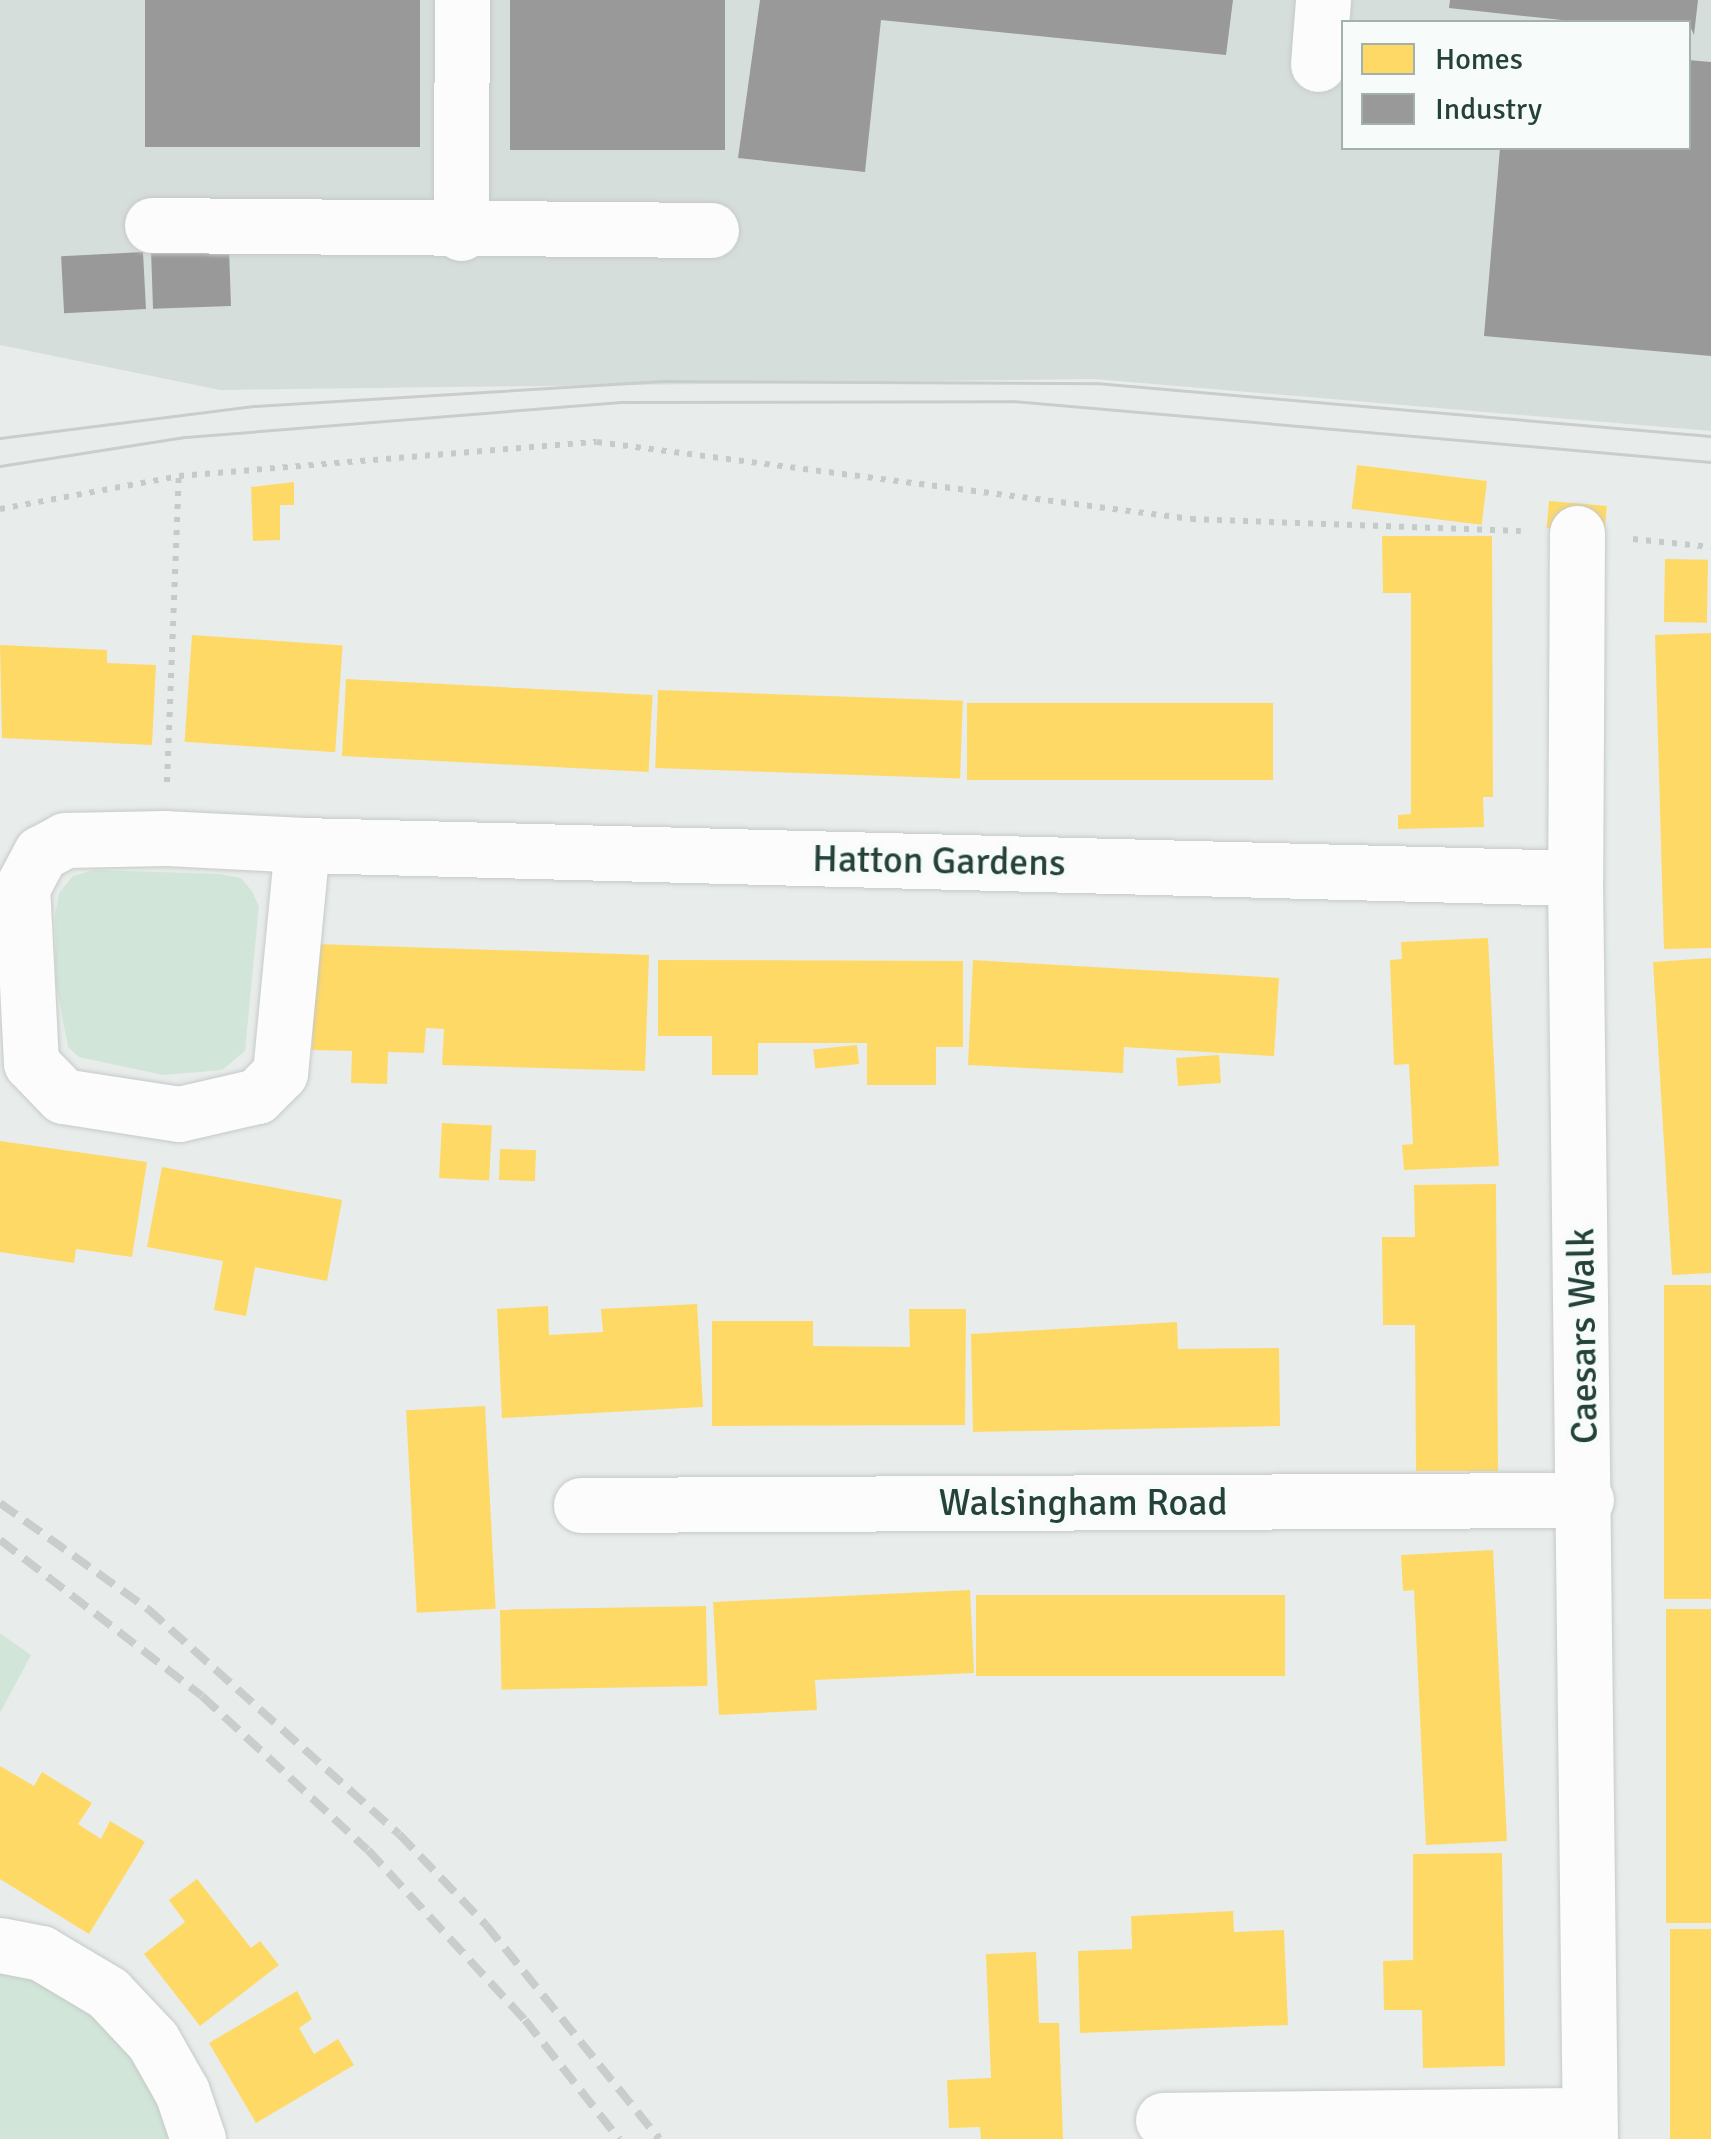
<!DOCTYPE html>
<style>
body{margin:0}
#map{position:relative;width:1711px;height:2139px;overflow:hidden;background:#e8edeb;font-family:Signika,sans-serif}
div>[style]{position:absolute}
.built>*{inset:0;background:#d6dedb}
.green>*{inset:0;background:#d1e6d8}
.homes>*{inset:0;background:#ffd966;transform-origin:0 0}
.industry>*{inset:0;background:#999;transform-origin:0 0}
.path>*{height:6px;margin-top:-3px;transform-origin:0;background:repeating-linear-gradient(90deg,#c3ccca 0 5px,transparent 0 13px)}
.roads{filter:drop-shadow(0 0 2px #c5cac8) drop-shadow(0 0 2px #c5cac8)}
.minor>*{height:55px;margin:-27.5px;padding:0 27.5px;transform-origin:27.5px;border-radius:27.5px;background:#fcfcfc}
.tram>*{height:2.5px;margin:-1.25px;padding:0 1.25px;transform-origin:1.25px;border-radius:1.25px;background:#c9cdcc}
.rail>*{height:8px;margin-top:-4px;transform-origin:0;background:repeating-linear-gradient(90deg,#c9cdcc 0 20px,transparent 0 30px)}
span{translate:-50% -50%;white-space:nowrap;text-align:center;line-height:1.15;-webkit-text-stroke:10px #f7fbf9;paint-order:stroke}
.street-label{font-size:38px;color:#24423a}
.legend{position:absolute;left:1341px;top:20px;width:350px;height:130px;box-sizing:border-box;background:#f7fbf9;border:2px solid #a3b1ad;margin:0;padding:12px 18px;list-style:none;font-size:30px;color:#24423a}
.legend li{display:flex;align-items:center;gap:20px;height:50px}
.legend b{width:50px;border:2px solid #a3b1ad}
</style>
<div id="map">
<div class="built">
<div style="clip-path:polygon(evenodd,0 0,1711px 0,1711px 431px,1094px 379px,220px 390px,0 345px,0 0,1344px 22px,1688px 22px,1688px 148px,1344px 148px,1344px 22px)"></div>
</div>
<div class="green">
<div style="clip-path:polygon(94px 870px,219px 874px,241px 878px,252px 891px,259px 907px,245px 1051px,222px 1070px,163px 1075px,79px 1057px,68px 1047px,56px 984px,55px 915px,59px 893px,73px 876px)"></div>
<div style="clip-path:polygon(0 1633px,31px 1655px,0 1713px)"></div>
<div style="clip-path:polygon(0 1951px,65px 1962px,215px 2139px,0 2139px)"></div>
</div>
<div class="homes">
<div style="left:1357px;top:465px;width:131px;height:44px;rotate:7deg"></div>
<div style="clip-path:polygon(294px 482px,294px 505px,280px 505px,280px 540px,253px 541px,251px 487px)"></div>
<div style="left:1549px;top:501px;width:58px;height:27px;rotate:5deg"></div>
<div style="clip-path:polygon(1382px 536px,1492px 536px,1493px 797px,1483px 797px,1484px 827px,1398px 829px,1398px 815px,1411px 814px,1411px 593px,1383px 593px)"></div>
<div style="left:1665px;top:559px;width:43px;height:63px;rotate:1deg"></div>
<div style="clip-path:polygon(1711px 633px,1711px 948px,1664px 949px,1655px 635px)"></div>
<div style="left:192px;top:635px;width:151px;height:107px;rotate:4deg"></div>
<div style="clip-path:polygon(0 645px,107px 650px,107px 663px,156px 665px,152px 745px,2px 738px)"></div>
<div style="left:346px;top:679px;width:307px;height:77px;rotate:3deg"></div>
<div style="left:658px;top:690px;width:305px;height:78px;rotate:2deg"></div>
<div style="left:1273px;top:703px;width:77px;height:306px;rotate:90deg"></div>
<div style="clip-path:polygon(1488px 938px,1499px 1166px,1404px 1170px,1402px 1145px,1413px 1144px,1409px 1064px,1394px 1065px,1390px 960px,1402px 959px,1401px 942px)"></div>
<div style="clip-path:polygon(316px 944px,649px 955px,645px 1071px,442px 1065px,444px 1029px,426px 1028px,424px 1053px,388px 1052px,387px 1084px,351px 1083px,352px 1051px,312px 1050px)"></div>
<div style="clip-path:polygon(1711px 958px,1711px 1273px,1672px 1275px,1653px 962px)"></div>
<div style="clip-path:polygon(658px 960px,963px 961px,963px 1047px,936px 1047px,936px 1085px,867px 1085px,867px 1043px,758px 1043px,758px 1075px,712px 1075px,712px 1036px,658px 1036px)"></div>
<div style="clip-path:polygon(973px 960px,1279px 978px,1274px 1056px,1124px 1047px,1123px 1073px,968px 1065px)"></div>
<div style="left:857px;top:1045px;width:19px;height:44px;rotate:84deg"></div>
<div style="left:1219px;top:1055px;width:28px;height:43px;rotate:86deg"></div>
<div style="left:442px;top:1123px;width:50px;height:55px;rotate:3deg"></div>
<div style="clip-path:polygon(0 1141px,147px 1162px,132px 1257px,76px 1249px,74px 1263px,0 1252px)"></div>
<div style="left:500px;top:1149px;width:36px;height:31px;rotate:2deg"></div>
<div style="clip-path:polygon(162px 1167px,342px 1200px,327px 1281px,255px 1267px,246px 1316px,214px 1310px,223px 1261px,147px 1247px)"></div>
<div style="clip-path:polygon(1496px 1184px,1498px 1471px,1416px 1471px,1415px 1325px,1383px 1325px,1382px 1237px,1415px 1237px,1414px 1185px)"></div>
<div style="left:1711px;top:1285px;width:314px;height:47px;rotate:90deg"></div>
<div style="clip-path:polygon(697px 1304px,703px 1407px,502px 1418px,497px 1309px,548px 1306px,549px 1335px,603px 1332px,601px 1309px)"></div>
<div style="clip-path:polygon(909px 1309px,966px 1309px,965px 1425px,712px 1426px,712px 1321px,813px 1321px,813px 1346px,910px 1347px)"></div>
<div style="clip-path:polygon(1177px 1322px,1178px 1349px,1279px 1348px,1280px 1426px,973px 1432px,971px 1334px)"></div>
<div style="left:485px;top:1406px;width:203px;height:79px;rotate:87deg"></div>
<div style="clip-path:polygon(1493px 1550px,1507px 1841px,1426px 1845px,1414px 1590px,1403px 1591px,1401px 1555px)"></div>
<div style="clip-path:polygon(970px 1590px,974px 1673px,815px 1680px,817px 1710px,719px 1715px,713px 1602px)"></div>
<div style="left:1285px;top:1595px;width:81px;height:309px;rotate:90deg"></div>
<div style="left:706px;top:1606px;width:80px;height:206px;rotate:89deg"></div>
<div style="left:1711px;top:1609px;width:314px;height:45px;rotate:90deg"></div>
<div style="clip-path:polygon(0 1766px,34px 1786px,42px 1772px,92px 1803px,78px 1824px,101px 1839px,110px 1821px,145px 1842px,89px 1934px,0 1879px)"></div>
<div style="clip-path:polygon(1502px 1853px,1505px 2066px,1423px 2068px,1422px 2010px,1384px 2010px,1383px 1961px,1413px 1960px,1413px 1854px)"></div>
<div style="clip-path:polygon(197px 1879px,251px 1948px,260px 1941px,279px 1965px,200px 2026px,144px 1954px,185px 1922px,169px 1900px)"></div>
<div style="clip-path:polygon(1233px 1911px,1234px 1932px,1284px 1930px,1288px 2025px,1080px 2033px,1078px 1951px,1132px 1949px,1131px 1916px)"></div>
<div style="left:1711px;top:1929px;width:210px;height:41px;rotate:90deg"></div>
<div style="clip-path:polygon(1036px 1952px,1039px 2023px,1059px 2023px,1063px 2139px,981px 2139px,980px 2127px,949px 2128px,947px 2080px,991px 2078px,986px 1954px)"></div>
<div style="clip-path:polygon(297px 1991px,312px 2019px,299px 2028px,314px 2054px,338px 2039px,354px 2065px,256px 2123px,209px 2043px)"></div>
</div>
<div class="industry">
<div style="left:145px;top:0;width:275px;height:147px"></div>
<div style="left:510px;top:0;width:215px;height:150px"></div>
<div style="clip-path:polygon(760px 0,1233px 0,1226px 55px,881px 20px,865px 172px,738px 158px)"></div>
<div style="clip-path:polygon(1450px 0,1698px 0,1694px 35px,1688px 22px,1581px 22px,1449px 8px)"></div>
<div style="clip-path:polygon(1688px 60px,1711px 62px,1711px 356px,1484px 336px,1500px 148px,1688px 148px)"></div>
<div style="left:229px;top:249px;width:57px;height:78px;rotate:88deg"></div>
<div style="left:143px;top:252px;width:57px;height:82px;rotate:87deg"></div>
</div>
<div class="path">
<div style="left:0;top:509px;width:182px;rotate:-10.4deg"></div>
<div style="left:179px;top:476px;width:419px;rotate:-4.7deg"></div>
<div style="left:597px;top:442px;width:599px;rotate:7.39deg"></div>
<div style="left:1191px;top:519px;width:330px;rotate:2.1deg"></div>
<div style="left:1633px;top:539px;width:78px;rotate:5.9deg"></div>
<div style="left:167px;top:782px;width:306px;rotate:-87.8deg"></div>
</div>
<div class="roads">
<div class="minor">
<div style="left:1318px;top:64px;width:64px;rotate:-85.5deg"></div>
<div style="left:152px;top:225px;width:559px;rotate:0.51deg"></div>
<div style="left:461px;top:233px;width:233px;rotate:-89.8deg"></div>
<div style="left:1577px;top:533px;width:345px;rotate:90.3deg"></div>
<div style="left:1575px;top:878px;width:1261px;rotate:89.32deg"></div>
<div style="left:165px;top:838px;width:137px;rotate:2.9deg"></div>
<div style="left:302px;top:845px;width:229px;rotate:95.5deg"></div>
<div style="left:280px;top:1073px;width:33px;rotate:135deg"></div>
<div style="left:257px;top:1096px;width:80px;rotate:167deg"></div>
<div style="left:179px;top:1114px;width:117px;rotate:-171.2deg"></div>
<div style="left:63px;top:1096px;width:46px;rotate:-134.1deg"></div>
<div style="left:31px;top:1063px;width:175px;rotate:-92.9deg"></div>
<div style="left:22px;top:888px;width:40px;rotate:-62deg"></div>
<div style="left:41px;top:853px;width:27px;rotate:-28deg"></div>
<div style="left:65px;top:840px;width:100px;rotate:-1.1deg"></div>
<div style="left:302px;top:845px;width:1273px;rotate:1.48deg"></div>
<div style="left:581px;top:1505px;width:1005px;rotate:-0.29deg"></div>
<div style="left:0;top:1945px;width:42px;rotate:11deg"></div>
<div style="left:41px;top:1953px;width:78px;rotate:30.8deg"></div>
<div style="left:108px;top:1993px;width:66px;rotate:46.8deg"></div>
<div style="left:153px;top:2041px;width:59px;rotate:60.4deg"></div>
<div style="left:182px;top:2092px;width:50px;rotate:71.2deg"></div>
<div style="left:1163px;top:2120px;width:426px;rotate:-0.7deg"></div>
</div>
</div>
<div class="tram">
<div style="left:0;top:438px;width:257px;rotate:-7.2deg"></div>
<div style="left:255px;top:406px;width:412px;rotate:-3.5deg"></div>
<div style="left:666px;top:381px;width:430px;rotate:0.3deg"></div>
<div style="left:1096px;top:383px;width:617px;rotate:4.93deg"></div>
<div style="left:0;top:466px;width:188px;rotate:-8.9deg"></div>
<div style="left:186px;top:437px;width:439px;rotate:-4.6deg"></div>
<div style="left:624px;top:402px;width:389px;rotate:-0.1deg"></div>
<div style="left:1013px;top:401px;width:701px;rotate:4.99deg"></div>
</div>
<div class="rail">
<div style="left:0;top:1503px;width:182px;rotate:35.6deg"></div>
<div style="left:148px;top:1609px;width:337px;rotate:41.9deg"></div>
<div style="left:399px;top:1834px;width:126px;rotate:46.3deg"></div>
<div style="left:486px;top:1925px;width:275px;rotate:51deg"></div>
<div style="left:0;top:1540px;width:255px;rotate:37.7deg"></div>
<div style="left:202px;top:1696px;width:226px;rotate:42.9deg"></div>
<div style="left:368px;top:1850px;width:231px;rotate:47.3deg"></div>
<div style="left:525px;top:2020px;width:152px;rotate:51.7deg"></div>
</div>
<div class="street-label">
<span style="left:939px;top:861px;rotate:1deg">Hatton Gardens</span>
<span style="left:1583px;top:1336px;rotate:-91deg">Caesars Walk</span>
<span style="left:1083px;top:1503px">Walsingham Road</span>
</div>
<ul class="legend">
<li><b style="height:28px;background:#ffd966"></b>Homes</li>
<li><b style="height:28px;background:#999"></b>Industry</li>
</ul>
</div>
